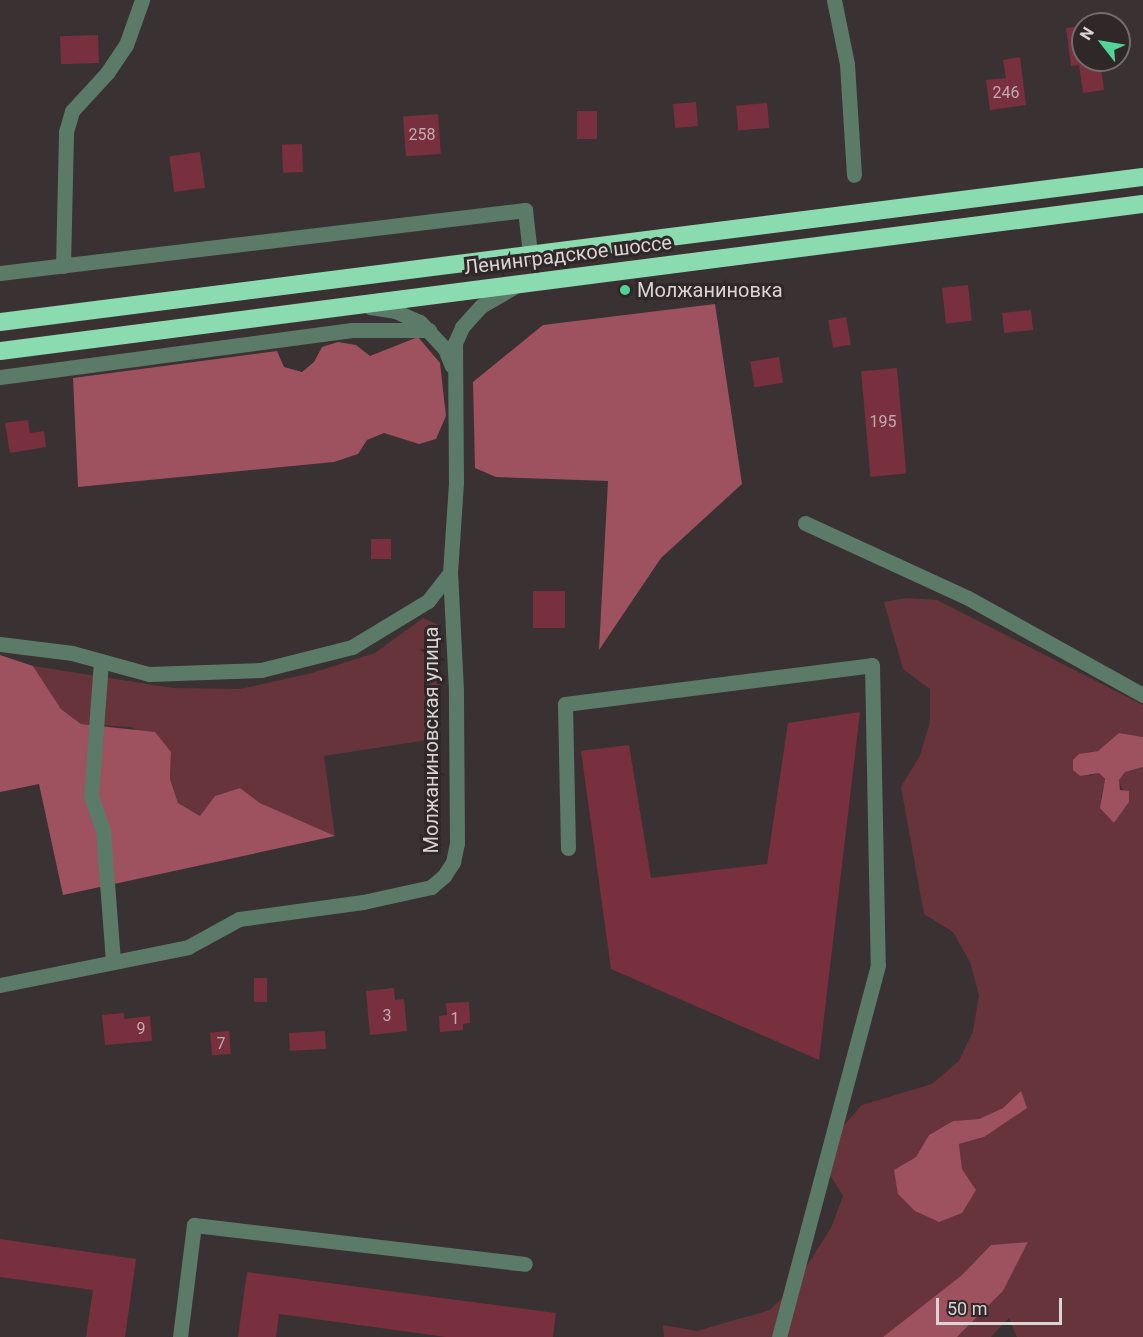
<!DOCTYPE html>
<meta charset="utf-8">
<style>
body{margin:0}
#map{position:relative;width:1143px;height:1337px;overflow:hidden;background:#3a3132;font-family:Roboto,sans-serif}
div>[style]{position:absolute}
.green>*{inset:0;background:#67343c}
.forest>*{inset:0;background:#9e515e}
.building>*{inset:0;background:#79303e;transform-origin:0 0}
.minor>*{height:15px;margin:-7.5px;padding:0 7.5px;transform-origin:7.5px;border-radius:7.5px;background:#5b7b68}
.highway>*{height:18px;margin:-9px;padding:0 9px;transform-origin:9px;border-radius:9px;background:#8adcb0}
.dots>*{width:16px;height:16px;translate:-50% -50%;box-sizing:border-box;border:3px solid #2f2728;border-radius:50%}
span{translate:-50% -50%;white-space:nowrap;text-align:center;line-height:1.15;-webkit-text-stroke:6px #2f2728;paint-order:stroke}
.number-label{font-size:16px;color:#c2abaf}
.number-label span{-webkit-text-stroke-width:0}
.street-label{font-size:20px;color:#dad4d5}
.poi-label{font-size:20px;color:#dad4d5}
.left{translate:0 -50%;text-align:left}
.north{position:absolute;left:1071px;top:12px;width:60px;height:60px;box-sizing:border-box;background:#2f2728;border:2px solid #736c6d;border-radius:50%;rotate:301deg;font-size:16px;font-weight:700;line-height:24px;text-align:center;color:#dad4d5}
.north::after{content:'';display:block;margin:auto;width:21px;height:27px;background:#53d396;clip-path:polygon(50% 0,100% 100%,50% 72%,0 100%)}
.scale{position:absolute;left:936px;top:1298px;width:126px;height:27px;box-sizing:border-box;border:3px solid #dad4d5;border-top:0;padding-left:8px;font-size:18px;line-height:21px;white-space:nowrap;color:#dad4d5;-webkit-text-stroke:4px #2f2728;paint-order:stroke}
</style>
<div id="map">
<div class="green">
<div style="clip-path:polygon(evenodd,906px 598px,937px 600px,1143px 705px,1143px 737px,1119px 733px,1098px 751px,1088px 752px,1089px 776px,1099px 773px,1105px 780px,1101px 798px,1114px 823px,1129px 802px,1118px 780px,1125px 772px,1143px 767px,1143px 1337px,1017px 1337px,1009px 1318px,991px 1337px,957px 1337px,1003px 1291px,1028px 1242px,991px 1245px,962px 1275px,883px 1337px,664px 1337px,663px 1325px,697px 1331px,770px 1310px,794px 1286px,831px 1228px,843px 1196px,825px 1167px,837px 1133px,862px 1105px,932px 1084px,959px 1061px,973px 1031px,979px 995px,970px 962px,953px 932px,924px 914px,901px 787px,920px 755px,930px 722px,930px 689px,903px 669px,884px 602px,906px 598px,1022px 1091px,984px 1137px,959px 1144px,962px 1169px,976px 1190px,894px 1170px,916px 1157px,929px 1135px,953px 1121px,979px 1119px,1003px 1108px,1022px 1091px)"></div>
<div style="clip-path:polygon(423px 618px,439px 625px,440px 738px,324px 756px,335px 836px,260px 803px,240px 788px,215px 796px,200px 816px,178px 803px,170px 779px,171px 752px,131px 727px,81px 724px,61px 709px,33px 666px,173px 688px,240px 689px,312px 673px,375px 653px)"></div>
</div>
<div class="forest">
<div style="clip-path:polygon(715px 304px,742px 484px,661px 558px,599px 650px,608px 481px,496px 477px,475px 468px,473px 382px,543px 325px)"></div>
<div style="clip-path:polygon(418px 337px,440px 363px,446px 416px,436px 439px,419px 444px,384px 433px,367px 440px,358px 454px,334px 462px,78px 487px,73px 378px,277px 351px,284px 367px,302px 372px,314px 362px,322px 347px,338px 342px,356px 345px,370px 356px)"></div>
<div style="clip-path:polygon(0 655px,33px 666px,61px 709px,81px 724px,155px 732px,171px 752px,170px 779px,178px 803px,200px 816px,215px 796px,240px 788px,260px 803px,335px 836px,63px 895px,39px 784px,0 792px)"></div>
<div style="clip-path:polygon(1119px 733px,1143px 737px,1143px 767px,1125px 772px,1119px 780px,1120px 790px,1129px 791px,1129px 802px,1114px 823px,1100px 808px,1105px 779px,1099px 773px,1080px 776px,1073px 770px,1073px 760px,1079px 754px,1098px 751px)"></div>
<div style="clip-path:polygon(1021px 1091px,1027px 1108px,984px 1137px,959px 1144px,962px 1169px,976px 1190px,962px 1213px,939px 1222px,915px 1211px,898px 1194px,894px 1170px,916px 1157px,929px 1135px,953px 1121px,979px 1119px,1003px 1108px)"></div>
<div style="clip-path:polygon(1028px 1242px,1003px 1291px,957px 1337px,883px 1337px,962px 1275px,991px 1245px)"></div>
</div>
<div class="building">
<div style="clip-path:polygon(1083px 26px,1083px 60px,1100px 60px,1104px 90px,1083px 93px,1079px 65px,1071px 66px,1066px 28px)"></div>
<div style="left:98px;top:35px;width:28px;height:38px;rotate:88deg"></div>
<div style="clip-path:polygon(1020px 57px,1026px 105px,990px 110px,986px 80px,1006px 78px,1003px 60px)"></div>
<div style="left:696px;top:102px;width:24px;height:23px;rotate:85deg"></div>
<div style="left:767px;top:103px;width:25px;height:31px;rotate:85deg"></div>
<div style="left:577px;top:111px;width:20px;height:28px"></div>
<div style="left:438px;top:114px;width:40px;height:35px;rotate:86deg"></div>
<div style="left:302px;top:144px;width:28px;height:20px;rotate:88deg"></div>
<div style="left:200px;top:152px;width:36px;height:31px;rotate:82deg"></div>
<div style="left:968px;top:285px;width:36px;height:26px;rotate:84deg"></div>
<div style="left:1031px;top:310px;width:20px;height:29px;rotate:84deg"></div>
<div style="left:846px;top:317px;width:28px;height:18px;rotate:80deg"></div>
<div style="left:779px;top:357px;width:26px;height:29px;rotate:81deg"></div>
<div style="left:897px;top:368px;width:106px;height:36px;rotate:85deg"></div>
<div style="clip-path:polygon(28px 420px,30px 433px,44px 431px,46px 447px,10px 453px,5px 423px)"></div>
<div style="left:391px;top:539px;width:20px;height:20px;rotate:90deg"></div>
<div style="left:533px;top:591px;width:32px;height:37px"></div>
<div style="clip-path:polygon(860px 712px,819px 1060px,611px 969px,581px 751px,629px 745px,651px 878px,767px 864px,788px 723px)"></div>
<div style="left:254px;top:978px;width:13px;height:24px"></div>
<div style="clip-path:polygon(394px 988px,395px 1000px,404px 999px,407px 1031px,370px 1035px,366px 991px)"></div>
<div style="clip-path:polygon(469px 1002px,470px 1023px,463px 1024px,463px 1030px,440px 1032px,439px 1016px,447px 1015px,446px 1003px)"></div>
<div style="clip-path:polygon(124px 1013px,124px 1019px,150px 1016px,152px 1041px,105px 1045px,102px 1015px)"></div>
<div style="left:229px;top:1031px;width:23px;height:19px;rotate:85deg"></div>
<div style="left:325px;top:1031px;width:18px;height:36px;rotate:87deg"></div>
<div style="clip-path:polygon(0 1239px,136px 1259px,125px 1337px,86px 1337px,93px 1290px,0 1277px)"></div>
<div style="clip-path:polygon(247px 1272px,556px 1313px,553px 1337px,446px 1337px,279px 1314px,276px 1337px,238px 1337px)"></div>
</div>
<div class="minor">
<div style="left:834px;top:0;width:65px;rotate:78.5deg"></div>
<div style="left:847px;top:64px;width:111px;rotate:86.4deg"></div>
<div style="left:63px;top:266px;width:134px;rotate:-88.7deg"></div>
<div style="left:66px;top:132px;width:22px;rotate:-74deg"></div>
<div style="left:72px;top:111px;width:52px;rotate:-47.4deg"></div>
<div style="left:107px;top:73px;width:34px;rotate:-56deg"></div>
<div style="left:126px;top:45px;width:48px;rotate:-70.4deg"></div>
<div style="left:0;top:273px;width:529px;rotate:-6.84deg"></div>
<div style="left:525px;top:210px;width:43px;rotate:83.4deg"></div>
<div style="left:370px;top:307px;width:25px;rotate:9deg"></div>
<div style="left:395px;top:311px;width:27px;rotate:24deg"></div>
<div style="left:420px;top:322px;width:37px;rotate:47deg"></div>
<div style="left:445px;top:349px;width:18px;rotate:68deg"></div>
<div style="left:0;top:377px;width:355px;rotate:-7.6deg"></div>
<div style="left:352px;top:330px;width:77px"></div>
<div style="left:805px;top:523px;width:179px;rotate:24.7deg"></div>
<div style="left:968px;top:598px;width:200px;rotate:29deg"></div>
<div style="left:0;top:644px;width:73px;rotate:7.1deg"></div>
<div style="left:72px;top:653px;width:80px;rotate:15.3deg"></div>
<div style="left:149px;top:674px;width:112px;rotate:-2deg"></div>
<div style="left:261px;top:670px;width:94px;rotate:-14.2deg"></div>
<div style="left:352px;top:647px;width:89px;rotate:-31.2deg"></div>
<div style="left:428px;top:601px;width:36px;rotate:-52deg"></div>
<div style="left:101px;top:661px;width:135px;rotate:94.2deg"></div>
<div style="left:91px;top:796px;width:37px;rotate:71deg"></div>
<div style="left:103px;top:831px;width:131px;rotate:85.6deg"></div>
<div style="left:568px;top:848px;width:144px;rotate:-91.2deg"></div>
<div style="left:565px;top:704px;width:309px;rotate:-7.2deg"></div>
<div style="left:872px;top:665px;width:300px;rotate:88.9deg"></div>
<div style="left:878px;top:965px;width:385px;rotate:104.9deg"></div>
<div style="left:0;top:985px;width:192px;rotate:-11.4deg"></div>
<div style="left:188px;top:947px;width:58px;rotate:-28.8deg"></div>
<div style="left:239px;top:919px;width:125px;rotate:-7.8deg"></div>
<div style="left:363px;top:902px;width:70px;rotate:-12.4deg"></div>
<div style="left:431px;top:887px;width:17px;rotate:-40deg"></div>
<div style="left:444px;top:876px;width:17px;rotate:-57deg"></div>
<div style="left:453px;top:862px;width:19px;rotate:-78deg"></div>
<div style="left:457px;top:843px;width:153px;rotate:-90.4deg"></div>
<div style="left:456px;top:690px;width:117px;rotate:-92.9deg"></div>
<div style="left:450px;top:573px;width:90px;rotate:-86.2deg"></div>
<div style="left:456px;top:483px;width:140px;rotate:-90.4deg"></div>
<div style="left:455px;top:343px;width:17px;rotate:-66deg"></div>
<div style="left:462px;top:327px;width:28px;rotate:-48deg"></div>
<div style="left:481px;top:306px;width:36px;rotate:-30deg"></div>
<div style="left:180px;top:1337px;width:113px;rotate:-82.9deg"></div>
<div style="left:194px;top:1225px;width:333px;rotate:6.7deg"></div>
</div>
<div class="highway">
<div style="left:0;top:322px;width:1152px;rotate:-7.23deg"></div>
<div style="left:0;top:351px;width:1152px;rotate:-7.33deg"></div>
</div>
<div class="dots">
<div style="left:625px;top:290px;background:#53d396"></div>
</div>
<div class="number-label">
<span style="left:1006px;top:93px">246</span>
<span style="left:422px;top:135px">258</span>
<span style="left:883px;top:422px">195</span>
<span style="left:387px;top:1016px">3</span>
<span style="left:455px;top:1019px">1</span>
<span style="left:141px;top:1029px">9</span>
<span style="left:221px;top:1044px">7</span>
</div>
<div class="street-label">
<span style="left:568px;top:255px;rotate:-7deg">Ленинградское шоссе</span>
<span style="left:431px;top:740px;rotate:-90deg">Молжаниновская улица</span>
</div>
<div class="poi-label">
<span class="left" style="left:637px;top:290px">Молжаниновка</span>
</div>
<div class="north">N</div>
<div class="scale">50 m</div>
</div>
